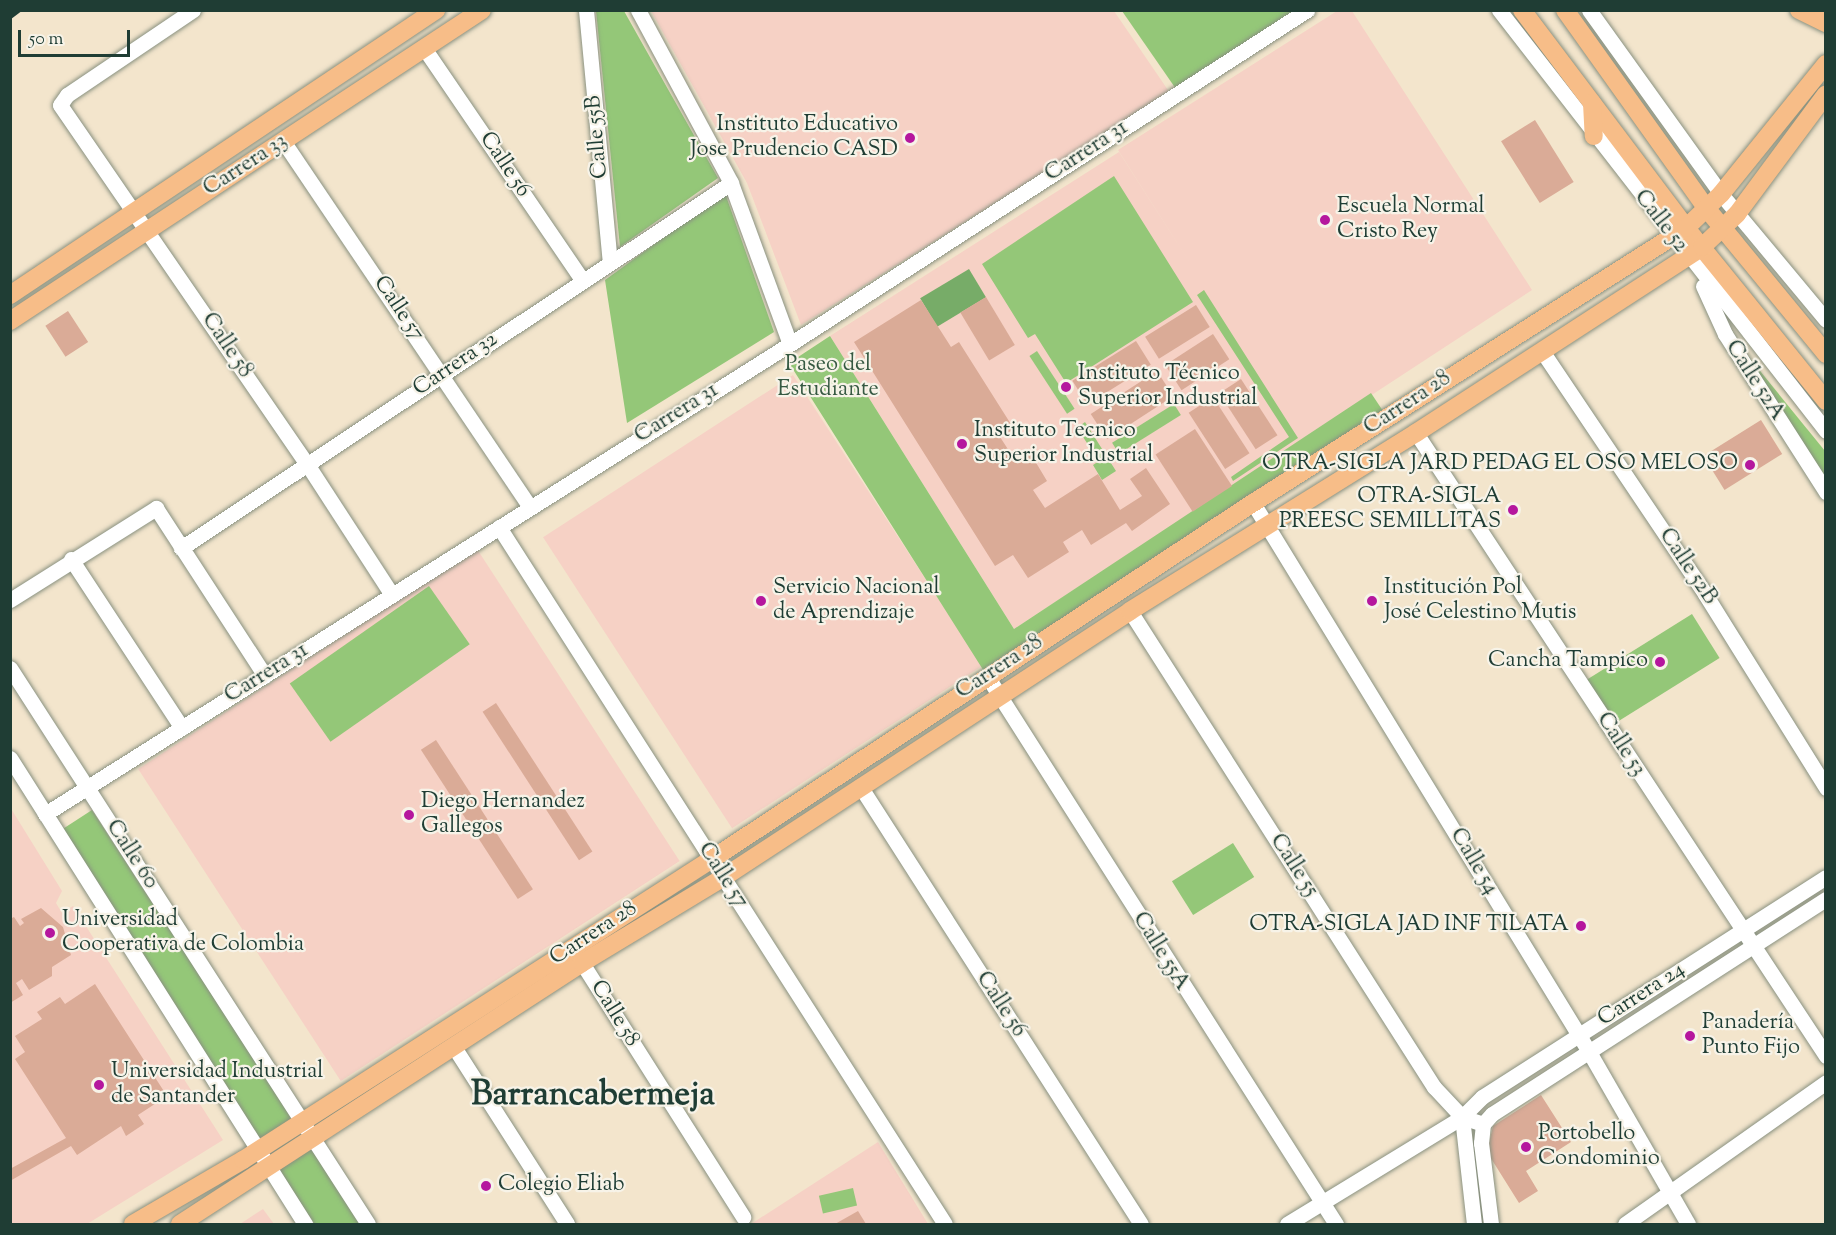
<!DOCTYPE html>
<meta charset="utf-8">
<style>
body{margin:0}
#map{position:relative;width:1836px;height:1235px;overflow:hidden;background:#f3e5cc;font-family:"Sorts Mill Goudy",serif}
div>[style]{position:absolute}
.built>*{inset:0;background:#f6d1c5;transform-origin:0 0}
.green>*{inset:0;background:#94c778;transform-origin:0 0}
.forest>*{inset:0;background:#77ac68;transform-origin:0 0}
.building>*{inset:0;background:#daab97;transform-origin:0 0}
.roads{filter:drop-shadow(0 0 2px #899180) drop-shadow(0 0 2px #899180)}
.minor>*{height:15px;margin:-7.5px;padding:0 7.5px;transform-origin:7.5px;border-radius:7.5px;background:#fff}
.major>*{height:18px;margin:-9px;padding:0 9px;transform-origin:9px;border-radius:9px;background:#f7bd88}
.rail>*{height:4.5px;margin:-2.25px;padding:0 2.25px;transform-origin:2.25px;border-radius:2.25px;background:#1f3d34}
.dots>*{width:16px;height:16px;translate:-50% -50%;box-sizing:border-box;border:3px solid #f7f3e8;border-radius:50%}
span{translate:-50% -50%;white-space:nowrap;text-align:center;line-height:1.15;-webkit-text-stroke:4.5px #f7f3e8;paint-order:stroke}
.poi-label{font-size:22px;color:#1f3d34}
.right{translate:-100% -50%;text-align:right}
.left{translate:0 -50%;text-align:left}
.street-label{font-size:22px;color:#1f3d34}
.park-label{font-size:22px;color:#365942}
.town-label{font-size:34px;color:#1f3d34;font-weight:700}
.frame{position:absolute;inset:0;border:12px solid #1f3d34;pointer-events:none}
.scale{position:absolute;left:18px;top:30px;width:112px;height:27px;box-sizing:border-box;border:3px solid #1f3d34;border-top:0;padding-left:8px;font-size:18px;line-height:21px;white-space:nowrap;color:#1f3d34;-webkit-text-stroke:4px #f7f3e8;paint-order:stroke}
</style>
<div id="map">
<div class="built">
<div style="clip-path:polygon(651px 11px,1114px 11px,1170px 93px,801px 325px,747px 183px)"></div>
<div style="clip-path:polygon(1337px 11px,1352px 11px,1532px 290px,1014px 629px,830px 336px,1119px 152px,1199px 277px,1118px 150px)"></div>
<div style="left:793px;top:375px;width:347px;height:298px;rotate:57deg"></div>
<div style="left:477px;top:549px;width:372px;height:404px;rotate:57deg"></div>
<div style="clip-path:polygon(10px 807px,62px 891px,56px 903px,62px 913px,73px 906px,223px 1140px,87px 1224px,11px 1224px)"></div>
<div style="clip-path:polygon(878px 1142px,928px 1224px,751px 1224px)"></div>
<div style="clip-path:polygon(263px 1209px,274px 1224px,240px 1224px)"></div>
</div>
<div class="green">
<div style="clip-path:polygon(596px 11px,624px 11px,718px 178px,620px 247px)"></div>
<div style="clip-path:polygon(1122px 11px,1301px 11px,1176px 89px)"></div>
<div style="clip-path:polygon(1114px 176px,1193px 302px,1066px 383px,1035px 334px,1028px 338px,982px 264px)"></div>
<div style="clip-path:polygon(725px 193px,774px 332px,627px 423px,605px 280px)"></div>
<div style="clip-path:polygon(1204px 290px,1298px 438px,1233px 481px,1231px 477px,1289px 437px,1197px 295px)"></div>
<div style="clip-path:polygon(830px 336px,1014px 629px,1371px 393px,1387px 417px,987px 676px,789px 363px)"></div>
<div style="clip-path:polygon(1734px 339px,1825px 451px,1825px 479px)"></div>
<div style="left:1037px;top:351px;width:69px;height:9px;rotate:57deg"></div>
<div style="left:1174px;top:404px;width:13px;height:73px;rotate:58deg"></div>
<div style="clip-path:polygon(1085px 422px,1116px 471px,1102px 480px,1093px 465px,1099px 461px,1077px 428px)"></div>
<div style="left:429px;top:586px;width:71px;height:170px;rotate:55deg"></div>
<div style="left:1692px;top:614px;width:52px;height:126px;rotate:58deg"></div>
<div style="left:92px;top:810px;width:492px;height:39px;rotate:57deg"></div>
<div style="left:1233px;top:843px;width:40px;height:72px;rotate:58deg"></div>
<div style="left:853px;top:1188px;width:18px;height:35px;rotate:77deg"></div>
</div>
<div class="forest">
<div style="left:969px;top:269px;width:33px;height:57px;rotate:59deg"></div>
</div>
<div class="building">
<div style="left:1535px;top:120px;width:73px;height:40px;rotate:58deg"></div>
<div style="left:986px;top:297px;width:56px;height:30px;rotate:59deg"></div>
<div style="clip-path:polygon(921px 300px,951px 347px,959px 342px,1014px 429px,1000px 437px,1015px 460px,1029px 451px,1047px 481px,1033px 490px,1045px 508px,1098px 474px,1120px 510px,1142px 496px,1130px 479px,1146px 468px,1170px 504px,1132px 531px,1126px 523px,1091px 545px,1082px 530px,1063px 542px,1069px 552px,1028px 578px,1013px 555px,995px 566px,854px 342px)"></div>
<div style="left:1196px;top:305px;width:26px;height:60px;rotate:58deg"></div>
<div style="left:68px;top:311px;width:37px;height:27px;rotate:57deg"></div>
<div style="left:1213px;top:334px;width:30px;height:57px;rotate:57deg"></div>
<div style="left:1136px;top:341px;width:28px;height:75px;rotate:58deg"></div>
<div style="left:1157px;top:371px;width:30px;height:79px;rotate:57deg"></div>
<div style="left:1241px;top:379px;width:67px;height:26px;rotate:57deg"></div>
<div style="left:1213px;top:397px;width:67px;height:29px;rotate:57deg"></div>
<div style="left:1761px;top:420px;width:40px;height:68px;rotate:58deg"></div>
<div style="left:1195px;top:429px;width:68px;height:47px;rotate:57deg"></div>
<div style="left:496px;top:703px;width:177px;height:16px;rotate:57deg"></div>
<div style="left:436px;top:740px;width:178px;height:18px;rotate:57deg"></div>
<div style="clip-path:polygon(41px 908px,63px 927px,71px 955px,52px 967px,52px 976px,29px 990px,22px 979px,16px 983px,23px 995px,10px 1003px,10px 919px,14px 917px,20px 926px,24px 923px,21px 919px)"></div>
<div style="clip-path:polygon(95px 984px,167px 1096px,138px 1115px,144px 1124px,126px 1136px,121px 1126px,77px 1155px,71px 1146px,10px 1181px,10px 1169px,66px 1138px,15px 1059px,25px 1052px,15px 1036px,42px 1019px,37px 1012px,60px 997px,65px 1004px)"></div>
<div style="clip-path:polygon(1541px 1095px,1571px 1142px,1526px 1171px,1538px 1191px,1519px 1203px,1487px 1152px,1493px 1126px)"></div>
<div style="clip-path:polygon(858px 1211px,866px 1224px,835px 1224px)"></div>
</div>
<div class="roads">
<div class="minor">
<div style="left:193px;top:10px;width:152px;rotate:146deg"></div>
<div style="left:67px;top:95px;width:12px;rotate:125deg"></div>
<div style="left:60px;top:105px;width:436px;rotate:55.5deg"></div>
<div style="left:307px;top:464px;width:156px;rotate:57deg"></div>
<div style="left:586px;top:10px;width:254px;rotate:84.6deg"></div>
<div style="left:638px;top:10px;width:196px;rotate:61.7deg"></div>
<div style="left:731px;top:183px;width:171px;rotate:69.9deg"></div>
<div style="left:1499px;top:10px;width:533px;rotate:52.16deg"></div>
<div style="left:1589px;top:10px;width:226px;rotate:54.3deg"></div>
<div style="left:1721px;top:194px;width:164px;rotate:50.2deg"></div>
<div style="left:424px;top:48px;width:282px;rotate:55.7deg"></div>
<div style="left:283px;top:141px;width:442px;rotate:56deg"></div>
<div style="left:1703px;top:286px;width:53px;rotate:65.4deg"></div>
<div style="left:1725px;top:334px;width:188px;rotate:57.4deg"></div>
<div style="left:1542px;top:351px;width:293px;rotate:56.1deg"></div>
<div style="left:1705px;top:594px;width:229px;rotate:58deg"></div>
<div style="left:1416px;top:433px;width:746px;rotate:56.65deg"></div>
<div style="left:1253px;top:503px;width:641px;rotate:58.52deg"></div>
<div style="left:1588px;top:1050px;width:201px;rotate:60.1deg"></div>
<div style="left:499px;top:527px;width:827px;rotate:57.39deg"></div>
<div style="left:181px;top:548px;width:660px;rotate:-33.57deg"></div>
<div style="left:71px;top:559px;width:202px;rotate:56.7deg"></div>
<div style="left:10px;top:600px;width:173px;rotate:-32.2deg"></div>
<div style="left:156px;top:508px;width:200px;rotate:57deg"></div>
<div style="left:1130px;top:611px;width:565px;rotate:57.44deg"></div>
<div style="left:1434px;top:1087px;width:41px;rotate:47deg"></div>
<div style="left:1462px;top:1117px;width:22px;rotate:18deg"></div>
<div style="left:10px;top:668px;width:661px;rotate:57.22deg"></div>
<div style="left:987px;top:676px;width:650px;rotate:57.51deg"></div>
<div style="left:10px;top:758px;width:552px;rotate:57.66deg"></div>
<div style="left:860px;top:786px;width:520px;rotate:57.32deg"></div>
<div style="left:45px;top:814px;width:881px;rotate:-32.25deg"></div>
<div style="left:790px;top:344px;width:616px;rotate:-32.86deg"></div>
<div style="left:582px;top:963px;width:301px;rotate:57.6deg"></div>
<div style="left:454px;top:1047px;width:210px;rotate:57.4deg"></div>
<div style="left:1462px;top:1117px;width:108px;rotate:83.6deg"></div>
<div style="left:1287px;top:1224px;width:205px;rotate:-31.4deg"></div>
<div style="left:1462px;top:1117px;width:28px;rotate:-45deg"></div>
<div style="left:1482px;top:1097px;width:408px;rotate:-32.6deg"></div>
<div style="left:1491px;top:1224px;width:82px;rotate:-97deg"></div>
<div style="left:1481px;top:1143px;width:19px;rotate:-84deg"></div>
<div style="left:1483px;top:1124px;width:13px;rotate:-48deg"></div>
<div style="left:1492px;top:1114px;width:397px;rotate:-32.8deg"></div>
<div style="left:1625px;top:1224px;width:246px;rotate:-35.2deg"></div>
</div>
<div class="major">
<div style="left:1522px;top:10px;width:273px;rotate:53deg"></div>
<div style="left:1686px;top:228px;width:223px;rotate:51deg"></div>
<div style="left:1565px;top:10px;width:244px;rotate:54.5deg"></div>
<div style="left:1707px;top:209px;width:188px;rotate:50.6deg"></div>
<div style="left:1799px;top:10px;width:30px;rotate:26deg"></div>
<div style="left:1592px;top:103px;width:33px;rotate:87deg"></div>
<div style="left:10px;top:295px;width:513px;rotate:-33.78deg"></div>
<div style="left:10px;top:321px;width:565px;rotate:-33.38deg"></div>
<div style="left:133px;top:1224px;width:127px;rotate:-30.2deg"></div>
<div style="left:243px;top:1160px;width:557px;rotate:-32.69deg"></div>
<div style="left:712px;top:859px;width:648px;rotate:-33.35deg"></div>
<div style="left:1253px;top:503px;width:513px;rotate:-32.42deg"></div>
<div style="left:1686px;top:228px;width:49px;rotate:-44.2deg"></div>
<div style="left:1721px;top:194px;width:167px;rotate:-51.1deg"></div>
<div style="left:180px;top:1224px;width:479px;rotate:-33deg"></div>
<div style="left:582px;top:963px;width:166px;rotate:-31.2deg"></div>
<div style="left:724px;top:877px;width:485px;rotate:-33.2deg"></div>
<div style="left:1130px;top:611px;width:337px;rotate:-31.9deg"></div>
<div style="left:1416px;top:433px;width:341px;rotate:-33deg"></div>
<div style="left:1702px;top:247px;width:48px;rotate:-43.3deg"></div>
<div style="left:1737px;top:214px;width:149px;rotate:-53.4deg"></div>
</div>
</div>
<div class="rail">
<div style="left:10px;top:16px;width:10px;rotate:-37deg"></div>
</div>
<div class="dots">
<div style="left:910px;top:138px;background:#b5179e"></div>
<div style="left:1325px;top:220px;background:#b5179e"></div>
<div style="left:1066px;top:387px;background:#b5179e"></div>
<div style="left:962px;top:444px;background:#b5179e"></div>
<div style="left:1750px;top:465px;background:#b5179e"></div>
<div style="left:1513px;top:510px;background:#b5179e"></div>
<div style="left:761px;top:601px;background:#b5179e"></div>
<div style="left:1372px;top:601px;background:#b5179e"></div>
<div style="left:1660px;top:662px;background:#b5179e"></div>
<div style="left:409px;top:815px;background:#b5179e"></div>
<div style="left:1581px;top:926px;background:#b5179e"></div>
<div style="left:50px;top:933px;background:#b5179e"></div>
<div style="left:1690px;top:1036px;background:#b5179e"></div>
<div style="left:99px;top:1085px;background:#b5179e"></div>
<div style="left:1526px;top:1147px;background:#b5179e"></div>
<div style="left:486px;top:1186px;background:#b5179e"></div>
</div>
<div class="poi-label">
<span class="right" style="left:898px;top:138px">Instituto Educativo<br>Jose Prudencio CASD</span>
<span class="left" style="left:1337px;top:220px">Escuela Normal<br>Cristo Rey</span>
<span class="left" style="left:1078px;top:387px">Instituto Técnico<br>Superior Industrial</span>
<span class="left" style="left:974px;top:444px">Instituto Tecnico<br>Superior Industrial</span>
<span class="right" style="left:1738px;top:465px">OTRA-SIGLA JARD PEDAG EL OSO MELOSO</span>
<span class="right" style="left:1501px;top:510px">OTRA-SIGLA<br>PREESC SEMILLITAS</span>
<span class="left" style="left:773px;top:601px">Servicio Nacional<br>de Aprendizaje</span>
<span class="left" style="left:1384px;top:601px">Institución Pol<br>José Celestino Mutis</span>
<span class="right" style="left:1648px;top:662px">Cancha Tampico</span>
<span class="left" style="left:421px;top:815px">Diego Hernandez<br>Gallegos</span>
<span class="left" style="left:62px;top:933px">Universidad<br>Cooperativa de Colombia</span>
<span class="right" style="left:1569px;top:926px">OTRA-SIGLA JAD INF TILATA</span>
<span class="left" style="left:1702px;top:1036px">Panadería<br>Punto Fijo</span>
<span class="left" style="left:111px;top:1085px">Universidad Industrial<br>de Santander</span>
<span class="left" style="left:1538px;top:1147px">Portobello<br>Condominio</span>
<span class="left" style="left:498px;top:1186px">Colegio Eliab</span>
</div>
<div class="street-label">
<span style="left:598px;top:137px;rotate:-95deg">Calle 55B</span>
<span style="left:1087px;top:152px;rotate:-33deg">Carrera 31</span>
<span style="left:504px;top:165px;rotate:56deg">Calle 56</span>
<span style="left:246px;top:166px;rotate:-33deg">Carrera 33</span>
<span style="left:1660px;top:222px;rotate:52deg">Calle 52</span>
<span style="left:398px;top:309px;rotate:56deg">Calle 57</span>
<span style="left:226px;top:346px;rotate:56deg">Calle 58</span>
<span style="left:456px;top:365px;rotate:-34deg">Carrera 32</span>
<span style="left:1754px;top:381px;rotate:57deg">Calle 52A</span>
<span style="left:1408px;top:404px;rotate:-33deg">Carrera 28</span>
<span style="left:677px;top:414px;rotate:-32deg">Carrera 31</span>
<span style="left:1687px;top:567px;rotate:56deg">Calle 52B</span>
<span style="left:1000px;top:668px;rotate:-33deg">Carrera 28</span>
<span style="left:267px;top:674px;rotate:-32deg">Carrera 31</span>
<span style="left:1620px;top:745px;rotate:57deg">Calle 53</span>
<span style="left:131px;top:855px;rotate:57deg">Calle 60</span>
<span style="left:1473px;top:862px;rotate:59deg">Calle 54</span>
<span style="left:1293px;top:866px;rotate:57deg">Calle 55</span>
<span style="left:722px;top:876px;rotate:57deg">Calle 57</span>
<span style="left:594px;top:934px;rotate:-33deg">Carrera 28</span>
<span style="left:1160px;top:952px;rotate:58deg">Calle 55A</span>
<span style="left:1642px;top:995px;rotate:-33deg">Carrera 24</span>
<span style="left:1000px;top:1005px;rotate:57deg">Calle 56</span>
<span style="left:614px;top:1014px;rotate:58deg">Calle 58</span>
</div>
<div class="park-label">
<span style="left:828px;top:378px">Paseo del<br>Estudiante</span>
</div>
<div class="town-label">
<span style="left:593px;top:1096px">Barrancabermeja</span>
</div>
<div class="frame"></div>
<div class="scale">50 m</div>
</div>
